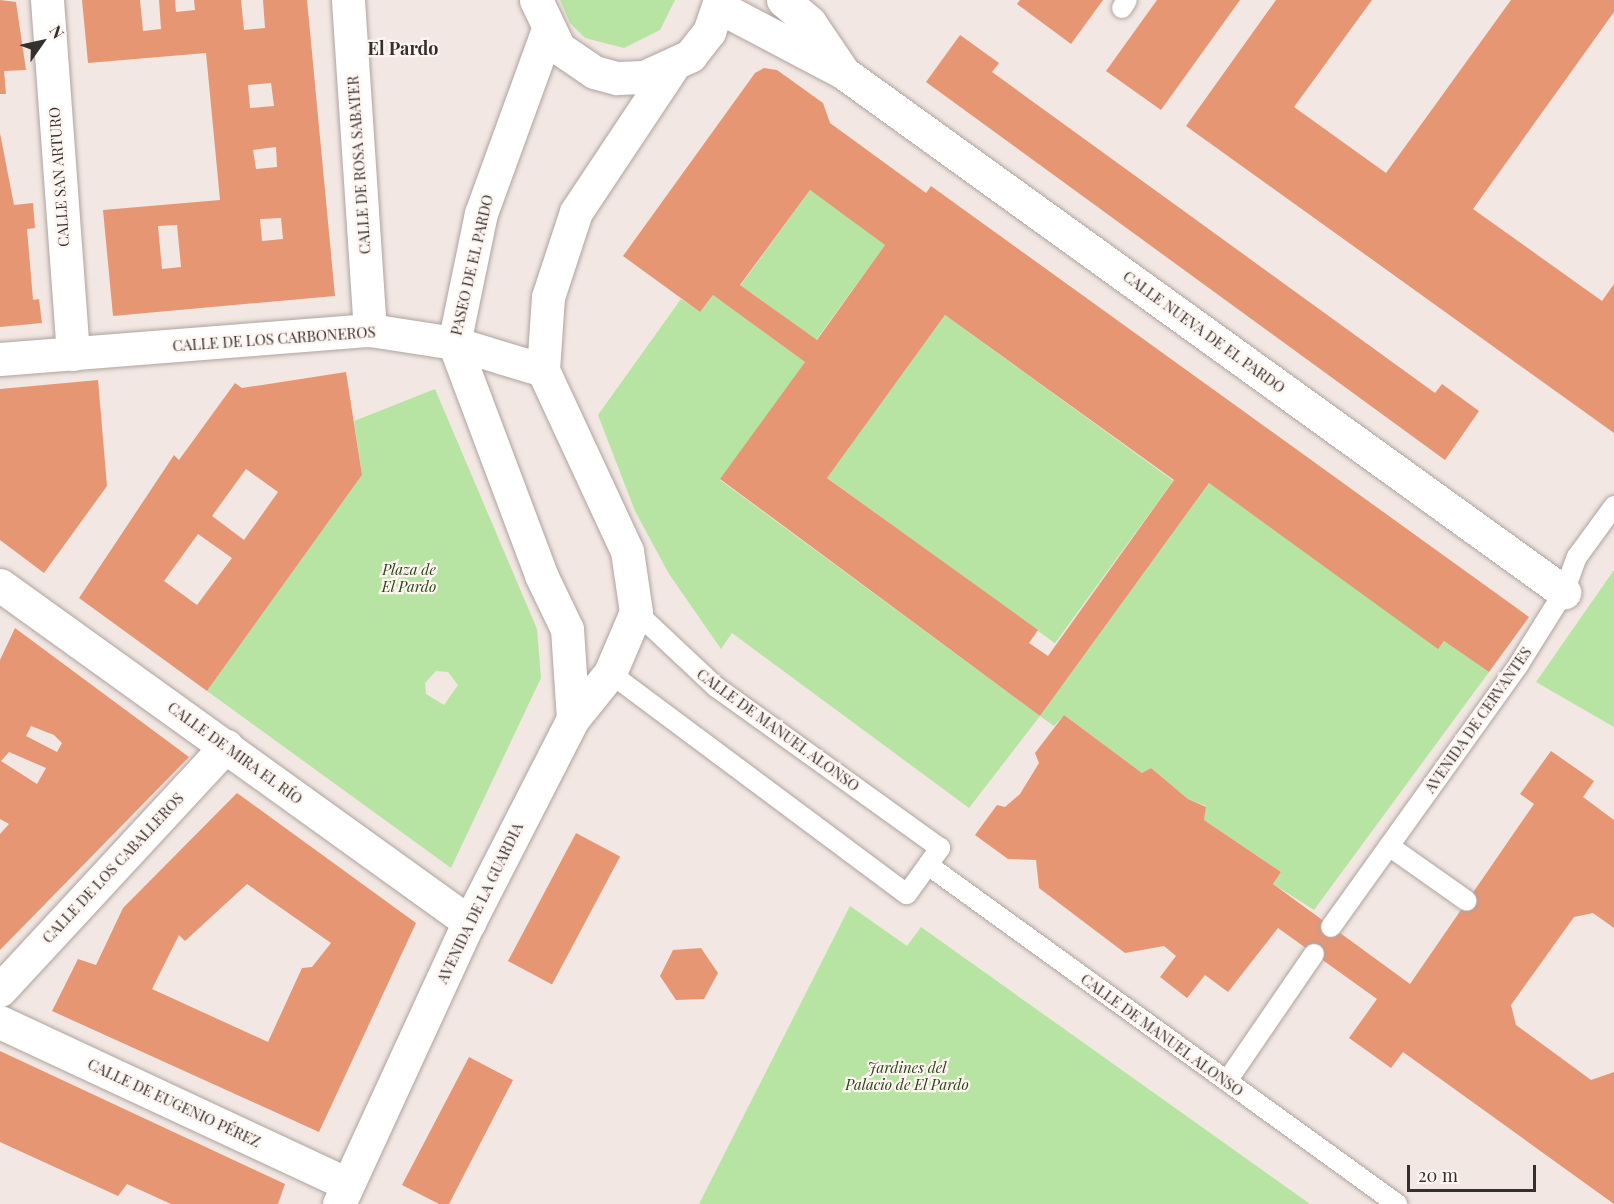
<!DOCTYPE html>
<meta charset="utf-8">
<style>
body{margin:0}
#map{position:relative;width:1614px;height:1204px;overflow:hidden;background:#f2e7e2;font-family:"Playfair Display",serif}
div>[style]{position:absolute}
.green>*{inset:0;background:#b7e4a2;transform-origin:0 0}
.building>*{inset:0;background:#e79674;transform-origin:0 0}
.roads{filter:drop-shadow(0 0 2px #aea39f) drop-shadow(0 0 2px #aea39f)}
.service>*{height:20px;margin:-10px;padding:0 10px;transform-origin:10px;border-radius:10px;background:#fff}
.minor>*{height:33px;margin:-16.5px;padding:0 16.5px;transform-origin:16.5px;border-radius:16.5px;background:#fff}
.tertiary>*{height:33px;margin:-16.5px;padding:0 16.5px;transform-origin:16.5px;border-radius:16.5px;background:#fff}
span{translate:-50% -50%;white-space:nowrap;text-align:center;line-height:1.15;-webkit-text-stroke:4.5px #fef5f1;paint-order:stroke}
.street-label{font-size:15px;color:#34302e}
.park-label{font-size:15px;color:#264514;font-style:italic}
.quarter-label{font-size:18px;color:#34302e;font-weight:700}
.north{position:absolute;left:12px;top:12px;width:60px;height:60px;-webkit-text-stroke:4px #fef5f1;paint-order:stroke;rotate:56deg;font-size:16px;font-weight:700;line-height:24px;text-align:center;color:#34302e}
.north::after{content:'';display:block;margin:auto;width:21px;height:27px;background:#34302e;clip-path:polygon(50% 0,100% 100%,50% 72%,0 100%)}
.scale{position:absolute;left:1407px;top:1165px;width:129px;height:27px;box-sizing:border-box;border:3px solid #34302e;border-top:0;padding-left:8px;font-size:18px;line-height:21px;white-space:nowrap;color:#34302e;-webkit-text-stroke:4px #fef5f1;paint-order:stroke}
</style>
<div id="map">
<div class="green">
<div style="clip-path:polygon(560px 0,675px 0,660px 30px,624px 48px,585px 38px,570px 23px)"></div>
<div style="left:810px;top:190px;width:93px;height:118px;rotate:36deg"></div>
<div style="clip-path:polygon(713px 295px,805px 362px,720px 480px,1040px 716px,1209px 483px,1438px 648px,1444px 641px,1489px 672px,1314px 910px,1273px 884px,1281px 872px,1204px 820px,1206px 806px,1188px 799px,1151px 768px,1142px 773px,1064px 715px,1054px 726px,1040px 716px,969px 808px,732px 633px,721px 649px,669px 574px,635px 511px,598px 415px,681px 299px,700px 312px)"></div>
<div style="left:945px;top:315px;width:282px;height:201px;rotate:36deg"></div>
<div style="clip-path:polygon(evenodd,435px 389px,537px 629px,541px 678px,451px 868px,207px 691px,362px 475px,354px 421px,435px 389px,436px 671px,448px 672px,458px 685px,444px 705px,426px 694px,425px 683px,436px 671px)"></div>
<div style="clip-path:polygon(1614px 570px,1614px 727px,1536px 682px)"></div>
<div style="clip-path:polygon(850px 906px,907px 946px,921px 927px,1310px 1204px,699px 1204px)"></div>
</div>
<div class="building">
<div style="clip-path:polygon(0 0,16px 2px,26px 70px,4px 71px,6px 94px,0 94px)"></div>
<div style="clip-path:polygon(evenodd,82px 0,140px 0,143px 31px,161px 29px,159px 0,175px 0,176px 12px,195px 10px,194px 0,241px 0,244px 30px,265px 28px,263px 0,307px 0,335px 296px,113px 316px,103px 210px,220px 200px,206px 53px,88px 63px,82px 0,271px 83px,274px 106px,250px 108px,248px 85px,271px 83px,82px 0,276px 147px,277px 167px,256px 169px,253px 150px,276px 147px,82px 0,281px 218px,283px 239px,262px 241px,260px 219px,281px 218px,82px 0,177px 225px,181px 267px,162px 269px,158px 226px,177px 225px)"></div>
<div style="clip-path:polygon(1020px 0,1103px 0,1071px 44px,1017px 4px)"></div>
<div style="clip-path:polygon(1157px 0,1240px 0,1161px 110px,1106px 71px)"></div>
<div style="clip-path:polygon(1276px 0,1372px 0,1294px 107px,1386px 173px,1511px 0,1614px 0,1614px 12px,1473px 209px,1602px 301px,1614px 284px,1614px 433px,1186px 126px)"></div>
<div style="clip-path:polygon(960px 35px,999px 63px,992px 72px,1435px 393px,1442px 384px,1479px 411px,1445px 460px,926px 82px)"></div>
<div style="clip-path:polygon(evenodd,764px 68px,777px 70px,823px 103px,830px 123px,926px 193px,931px 186px,1529px 617px,1489px 672px,1444px 641px,1438px 649px,1209px 483px,1040px 716px,720px 479px,805px 362px,713px 295px,700px 312px,623px 256px,755px 73px,764px 68px,810px 190px,885px 245px,817px 340px,740px 285px,810px 190px,764px 68px,945px 315px,1174px 480px,1048px 656px,1029px 643px,1038px 630px,827px 478px,945px 315px)"></div>
<div style="clip-path:polygon(0 133px,14px 205px,33px 203px,35px 228px,27px 229px,33px 300px,39px 299px,42px 323px,0 327px)"></div>
<div style="clip-path:polygon(evenodd,346px 372px,362px 475px,207px 691px,79px 598px,174px 455px,179px 460px,235px 383px,242px 388px,346px 372px,246px 469px,278px 492px,244px 540px,212px 516px,246px 469px,346px 372px,198px 534px,232px 558px,197px 605px,164px 581px,198px 534px)"></div>
<div style="clip-path:polygon(98px 380px,107px 486px,44px 573px,0 540px,0 389px)"></div>
<div style="clip-path:polygon(evenodd,15px 628px,189px 757px,0 950px,0 834px,9px 824px,0 819px,0 660px,15px 628px,31px 726px,54px 735px,62px 743px,57px 752px,26px 736px,31px 726px,15px 628px,9px 752px,46px 768px,37px 784px,1px 761px,9px 752px)"></div>
<div style="clip-path:polygon(1064px 715px,1142px 773px,1151px 768px,1188px 799px,1206px 807px,1204px 820px,1281px 872px,1273px 884px,1410px 984px,1534px 804px,1520px 794px,1551px 751px,1594px 781px,1583px 797px,1614px 820px,1614px 928px,1593px 913px,1574px 917px,1511px 1005px,1516px 1025px,1591px 1080px,1614px 1072px,1614px 1204px,1403px 1052px,1391px 1068px,1349px 1038px,1377px 999px,1278px 928px,1228px 992px,1205px 975px,1187px 998px,1160px 977px,1176px 956px,1164px 946px,1125px 953px,1039px 888px,1036px 860px,1008px 859px,975px 835px,997px 805px,1005px 807px,1020px 794px,1039px 763px,1035px 753px)"></div>
<div style="clip-path:polygon(evenodd,237px 793px,416px 923px,319px 1132px,52px 1011px,78px 959px,96px 965px,123px 908px,237px 793px,247px 884px,331px 943px,312px 967px,302px 968px,268px 1042px,152px 989px,179px 935px,185px 941px,247px 884px)"></div>
<div style="left:576px;top:833px;width:50px;height:145px;rotate:28deg"></div>
<div style="clip-path:polygon(701px 948px,718px 973px,704px 999px,676px 1000px,660px 976px,673px 950px)"></div>
<div style="clip-path:polygon(0 1051px,285px 1184px,278px 1204px,171px 1204px,127px 1184px,118px 1196px,0 1142px)"></div>
<div style="clip-path:polygon(469px 1057px,513px 1080px,449px 1204px,439px 1204px,402px 1185px)"></div>
</div>
<div class="roads">
<div class="service">
<div style="left:1122px;top:8px;width:9px;rotate:-58deg"></div>
<div style="left:610px;top:673px;width:370px;rotate:36.7deg"></div>
<div style="left:907px;top:894px;width:57px;rotate:-54.3deg"></div>
<div style="left:940px;top:848px;width:276px;rotate:-144.3deg"></div>
<div style="left:716px;top:687px;width:110px;rotate:-136.8deg"></div>
<div style="left:1389px;top:846px;width:95px;rotate:35.2deg"></div>
<div style="left:928px;top:865px;width:579px;rotate:35.86deg"></div>
<div style="left:1331px;top:927px;width:323px;rotate:-54.4deg"></div>
<div style="left:1519px;top:664px;width:85px;rotate:-58deg"></div>
<div style="left:1564px;top:592px;width:37px;rotate:-70deg"></div>
<div style="left:1577px;top:557px;width:63px;rotate:-54deg"></div>
<div style="left:1227px;top:1081px;width:154px;rotate:-55.6deg"></div>
</div>
<div class="minor">
<div style="left:47px;top:0;width:355px;rotate:85.8deg"></div>
<div style="left:348px;top:0;width:331px;rotate:86.2deg"></div>
<div style="left:783px;top:0;width:35px;rotate:40deg"></div>
<div style="left:810px;top:23px;width:55px;rotate:56deg"></div>
<div style="left:719px;top:7px;width:141px;rotate:27.8deg"></div>
<div style="left:844px;top:73px;width:888px;rotate:35.79deg"></div>
<div style="left:0;top:359px;width:371px;rotate:-4.5deg"></div>
<div style="left:370px;top:330px;width:85px;rotate:8.8deg"></div>
<div style="left:454px;top:343px;width:93px;rotate:16.9deg"></div>
<div style="left:0;top:585px;width:578px;rotate:35.7deg"></div>
<div style="left:0;top:990px;width:333px;rotate:-47.2deg"></div>
<div style="left:0;top:1022px;width:383px;rotate:25deg"></div>
</div>
<div class="tertiary">
<div style="left:536px;top:0;width:53px;rotate:64.4deg"></div>
<div style="left:559px;top:48px;width:42px;rotate:34.4deg"></div>
<div style="left:594px;top:72px;width:24px;rotate:15deg"></div>
<div style="left:617px;top:78px;width:27px;rotate:-2deg"></div>
<div style="left:644px;top:77px;width:51px;rotate:-24.5deg"></div>
<div style="left:690px;top:56px;width:31px;rotate:-52deg"></div>
<div style="left:709px;top:32px;width:34px;rotate:-71deg"></div>
<div style="left:547px;top:32px;width:193px;rotate:110deg"></div>
<div style="left:481px;top:213px;width:133px;rotate:101.7deg"></div>
<div style="left:454px;top:343px;width:248px;rotate:69.4deg"></div>
<div style="left:541px;top:575px;width:60px;rotate:64.3deg"></div>
<div style="left:567px;top:629px;width:90px;rotate:86.2deg"></div>
<div style="left:339px;top:1204px;width:311px;rotate:-65.3deg"></div>
<div style="left:469px;top:922px;width:228px;rotate:-62.9deg"></div>
<div style="left:573px;top:719px;width:59px;rotate:-51.2deg"></div>
<div style="left:610px;top:673px;width:66px;rotate:-66.9deg"></div>
<div style="left:636px;top:612px;width:62px;rotate:-98.4deg"></div>
<div style="left:627px;top:551px;width:200px;rotate:-114.9deg"></div>
<div style="left:543px;top:370px;width:73px;rotate:-86.1deg"></div>
<div style="left:548px;top:297px;width:89px;rotate:-71.8deg"></div>
<div style="left:576px;top:212px;width:172px;rotate:-56.4deg"></div>
</div>
</div>
<div class="street-label">
<span style="left:359px;top:165px;rotate:-94deg">CALLE DE ROSA SABATER</span>
<span style="left:59px;top:177px;rotate:-94deg">CALLE SAN ARTURO</span>
<span style="left:472px;top:265px;rotate:-77deg">PASEO DE EL PARDO</span>
<span style="left:1204px;top:332px;rotate:36deg">CALLE NUEVA DE EL PARDO</span>
<span style="left:274px;top:339px;rotate:-4deg">CALLE DE LOS CARBONEROS</span>
<span style="left:1478px;top:720px;rotate:-55deg">AVENIDA DE CERVANTES</span>
<span style="left:778px;top:730px;rotate:36deg">CALLE DE MANUEL ALONSO</span>
<span style="left:235px;top:753px;rotate:36deg">CALLE DE MIRA EL RÍO</span>
<span style="left:113px;top:868px;rotate:-47deg">CALLE DE LOS CABALLEROS</span>
<span style="left:480px;top:903px;rotate:-64deg">AVENIDA DE LA GUARDIA</span>
<span style="left:1162px;top:1035px;rotate:36deg">CALLE DE MANUEL ALONSO</span>
<span style="left:174px;top:1103px;rotate:25deg">CALLE DE EUGENIO PÉREZ</span>
</div>
<div class="park-label">
<span style="left:409px;top:578px">Plaza de<br>El Pardo</span>
<span style="left:907px;top:1076px">Jardines del<br>Palacio de El Pardo</span>
</div>
<div class="quarter-label">
<span style="left:403px;top:48px">El Pardo</span>
</div>
<div class="north">N</div>
<div class="scale">20 m</div>
</div>
